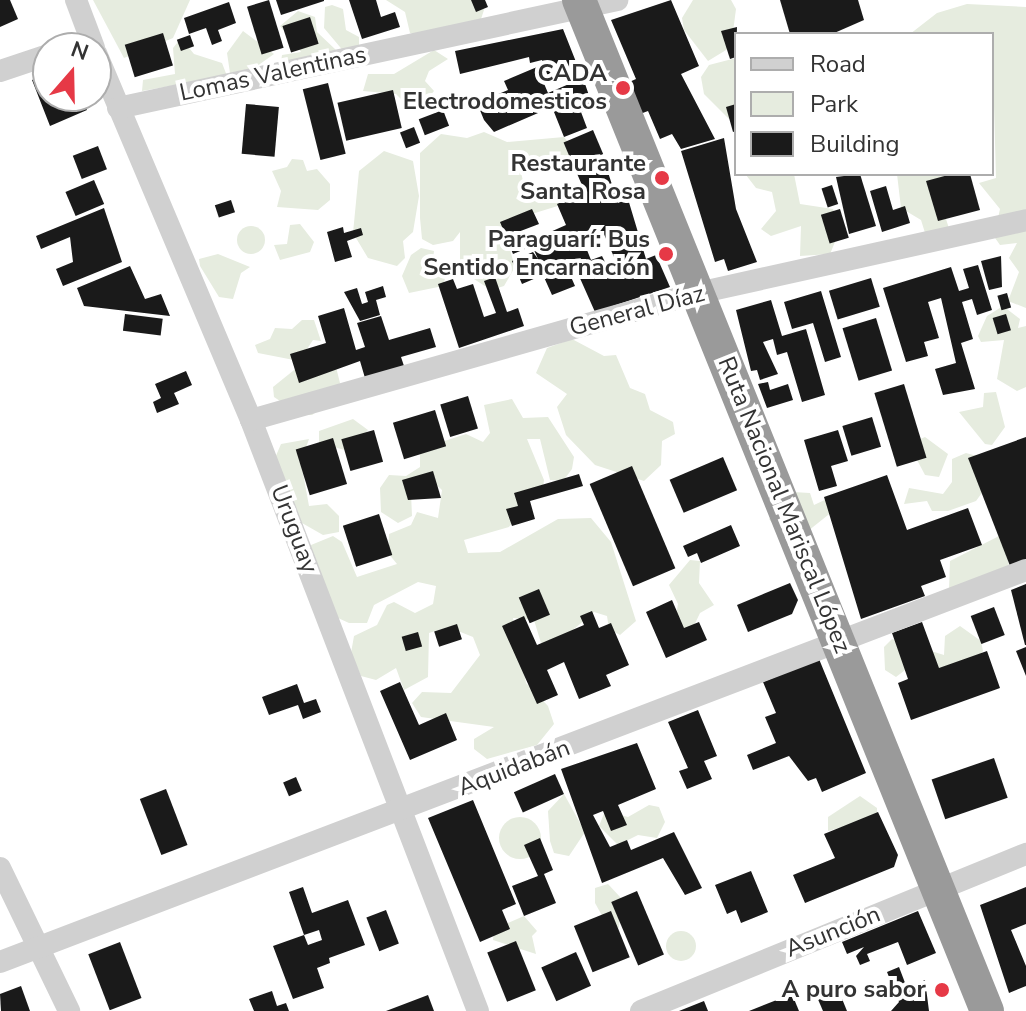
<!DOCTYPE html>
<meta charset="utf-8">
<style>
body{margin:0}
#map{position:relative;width:1026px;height:1011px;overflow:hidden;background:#fff;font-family:"Nunito Sans",sans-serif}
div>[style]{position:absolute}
.green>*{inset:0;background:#e6ecdf}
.round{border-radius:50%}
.building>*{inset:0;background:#1a1a1a;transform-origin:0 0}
.minor>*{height:22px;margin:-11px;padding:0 11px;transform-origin:11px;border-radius:11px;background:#d0d0d0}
.highway>*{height:34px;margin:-17px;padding:0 17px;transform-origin:17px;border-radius:17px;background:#9a9a9a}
.dots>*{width:22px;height:22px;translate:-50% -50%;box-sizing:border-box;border:4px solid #fff;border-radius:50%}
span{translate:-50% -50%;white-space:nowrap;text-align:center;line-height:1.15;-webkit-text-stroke:8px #fff;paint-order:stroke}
.street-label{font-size:24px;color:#333}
.poi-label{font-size:24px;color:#333;font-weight:700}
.right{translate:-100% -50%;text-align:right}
.legend{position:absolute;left:734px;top:32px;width:260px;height:144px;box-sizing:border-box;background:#fff;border:2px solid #adadad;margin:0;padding:10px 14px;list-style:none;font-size:24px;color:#333}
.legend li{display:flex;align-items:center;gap:16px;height:40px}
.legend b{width:40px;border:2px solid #adadad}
.north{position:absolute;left:32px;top:32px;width:80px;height:80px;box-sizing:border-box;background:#fff;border:2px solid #adadad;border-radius:50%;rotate:20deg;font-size:22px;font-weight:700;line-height:32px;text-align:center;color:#333}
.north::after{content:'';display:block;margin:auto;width:28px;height:36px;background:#e63946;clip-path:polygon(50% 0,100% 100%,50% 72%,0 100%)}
</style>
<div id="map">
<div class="green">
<div style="clip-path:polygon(93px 0,190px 0,173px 38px,124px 58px)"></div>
<div style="clip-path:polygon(386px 0,482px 0,484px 10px,481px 19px,419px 36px,410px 33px,405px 12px)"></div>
<div style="clip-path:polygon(693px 0,731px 0,736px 9px,731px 47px,708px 61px,684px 30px,682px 18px)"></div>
<div style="clip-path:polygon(967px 4px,1026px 7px,1026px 210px,998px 218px,1000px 209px,979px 183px,996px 178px,992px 34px,910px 34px,937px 13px)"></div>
<div style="clip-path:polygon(332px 5px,343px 9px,346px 30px,359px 37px,359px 46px,345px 53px,324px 28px,325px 7px)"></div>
<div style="clip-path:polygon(298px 11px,315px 17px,317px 32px,336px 50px,280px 68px,282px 55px,301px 52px,280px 26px)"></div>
<div style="clip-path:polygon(243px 31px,274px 54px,246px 74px,230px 73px,227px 53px)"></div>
<div style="clip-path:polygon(181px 38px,194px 54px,222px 63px,227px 76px,142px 91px,143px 80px,175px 74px,173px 48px)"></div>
<div style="clip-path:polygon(434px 50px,448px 59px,429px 71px,425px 81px,434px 91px,424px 103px,411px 109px,396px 94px,363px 91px,368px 74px,394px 74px)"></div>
<div style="clip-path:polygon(736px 58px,736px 119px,729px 119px,704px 94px,701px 77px,709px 65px)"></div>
<div style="clip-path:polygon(484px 132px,507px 142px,564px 137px,571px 146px,570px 155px,546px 174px,517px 156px,523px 181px,563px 192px,561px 205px,502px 223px,515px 267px,504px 286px,491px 290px,460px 270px,460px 232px,453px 241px,433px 245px,422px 239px,420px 218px,420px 153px,441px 134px,467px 138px)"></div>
<div style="clip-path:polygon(384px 151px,413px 161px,419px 196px,413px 232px,403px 241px,405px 258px,397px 266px,368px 258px,353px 233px,359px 171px)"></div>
<div style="clip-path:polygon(292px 159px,303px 160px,307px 171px,317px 169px,330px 184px,330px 200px,318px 210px,277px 207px,281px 191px,272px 171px,287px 167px)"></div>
<div style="clip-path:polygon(794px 174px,800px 204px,833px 209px,837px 218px,826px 227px,835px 242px,830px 254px,800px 256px,801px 226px,771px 236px,761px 229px,776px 211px,772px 192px,756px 188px,746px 175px)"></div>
<div style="clip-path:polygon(897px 174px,962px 174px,946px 219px,954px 244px,931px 252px,921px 220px,901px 208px)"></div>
<div style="clip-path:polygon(300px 224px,314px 242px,310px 252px,280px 260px,274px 245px,287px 244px,290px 225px)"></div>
<div style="clip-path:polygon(1026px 226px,1026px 308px,1008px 301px,1019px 272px,1009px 258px,1017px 243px,1000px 245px,993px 235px)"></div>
<div class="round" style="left:237px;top:226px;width:28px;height:28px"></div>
<div style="clip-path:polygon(421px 248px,434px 251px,432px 268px,447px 271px,443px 286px,409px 293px,402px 276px,411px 255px)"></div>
<div style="clip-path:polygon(218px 254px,250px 267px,241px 273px,233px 299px,219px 297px,200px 266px,199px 259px)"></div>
<div style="clip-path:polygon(1003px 306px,1020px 319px,1018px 328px,1026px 326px,1026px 387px,1017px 391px,997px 379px,1004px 340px,981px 342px,978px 336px,987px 316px)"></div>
<div style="clip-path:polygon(302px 320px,314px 320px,321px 341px,313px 340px,299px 361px,258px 353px,255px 345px,270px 339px,275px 328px,292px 329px)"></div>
<div style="clip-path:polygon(572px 339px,604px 356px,616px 355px,630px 388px,645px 394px,650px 410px,673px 422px,675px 434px,662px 441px,661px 465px,644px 481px,595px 465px,566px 435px,557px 407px,567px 394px,536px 373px,547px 348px)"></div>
<div style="clip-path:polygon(335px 363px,340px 383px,331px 402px,312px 415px,301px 415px,274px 397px,273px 387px,299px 366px)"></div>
<div style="clip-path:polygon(996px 392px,1005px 427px,992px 445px,985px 444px,959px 412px,983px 407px,984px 393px)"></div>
<div style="clip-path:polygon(512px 399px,523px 418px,548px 417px,574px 457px,572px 469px,563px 481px,550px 480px,540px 439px,527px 439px,544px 480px,542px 496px,527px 502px,509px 527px,464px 540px,468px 553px,500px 552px,558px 519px,591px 518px,611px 542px,636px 621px,620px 635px,609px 629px,607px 616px,594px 612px,553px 647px,541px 643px,534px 620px,513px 618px,526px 683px,548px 706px,554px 724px,537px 745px,487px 759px,474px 749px,474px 739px,494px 727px,421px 717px,412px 703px,422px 692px,451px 693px,480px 655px,473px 637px,448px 627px,429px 633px,428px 677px,404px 690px,396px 668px,376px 680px,361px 676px,351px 653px,354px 636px,377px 625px,387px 605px,394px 602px,415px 613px,433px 604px,436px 586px,418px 582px,374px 605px,367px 623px,349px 623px,338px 618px,311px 552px,311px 545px,333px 536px,342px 542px,357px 577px,397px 564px,388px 553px,389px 534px,411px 525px,417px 512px,438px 518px,442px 490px,430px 479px,411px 493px,412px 516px,398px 523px,381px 512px,380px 488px,389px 475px,406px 476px,420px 467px,420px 449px,466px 434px,483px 442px,490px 433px,484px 405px)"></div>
<div style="clip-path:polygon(353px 419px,368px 430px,352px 452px,319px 443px,319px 431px)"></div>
<div style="clip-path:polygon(925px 437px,948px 454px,939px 477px,925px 475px,916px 458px,918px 440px)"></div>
<div style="clip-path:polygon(309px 439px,301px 462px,309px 506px,327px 504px,339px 516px,339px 532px,323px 535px,295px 519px,275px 458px,281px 444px)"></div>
<div style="clip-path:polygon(966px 453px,977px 456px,984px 490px,976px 501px,948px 511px,932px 511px,927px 501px,904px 504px,909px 488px,943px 494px,952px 482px,952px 459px)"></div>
<div style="clip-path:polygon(850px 488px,858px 491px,803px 535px,780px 533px,769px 519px,793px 492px,810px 493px,814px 505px)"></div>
<div style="clip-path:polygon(1001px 535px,1010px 569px,949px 590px,950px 561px)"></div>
<div style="clip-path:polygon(690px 560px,700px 561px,699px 583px,714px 605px,700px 613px,690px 634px,674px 626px,678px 604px,669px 585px)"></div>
<div style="clip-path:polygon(960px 626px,981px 641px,983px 651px,962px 677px,913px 664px,896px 677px,885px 670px,884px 647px,892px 639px,944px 655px,945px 636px)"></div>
<div style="clip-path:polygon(564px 794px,585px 832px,569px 856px,554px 853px,550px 841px,548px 811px)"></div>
<div style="clip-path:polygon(860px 796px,877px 808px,877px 818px,828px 831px,828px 817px)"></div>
<div style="clip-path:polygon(649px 805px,659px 807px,665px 822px,657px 838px,638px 835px,618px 845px,599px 826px,605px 811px,628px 817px)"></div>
<div class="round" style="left:499px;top:817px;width:42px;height:42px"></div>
<div style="clip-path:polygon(608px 884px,621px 898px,619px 928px,605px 921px,595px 903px,595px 888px)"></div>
<div style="clip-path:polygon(524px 916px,537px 931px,532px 936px,536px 954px,493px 940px,494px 929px)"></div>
<div class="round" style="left:666px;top:931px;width:30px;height:30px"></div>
</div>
<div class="building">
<div style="clip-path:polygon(0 0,10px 0,18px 19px,0 27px)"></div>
<div style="left:269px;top:0;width:50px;height:23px;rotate:73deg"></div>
<div style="clip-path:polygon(276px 0,324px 0,324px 1px,281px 15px)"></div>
<div style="clip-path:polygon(349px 0,376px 0,381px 17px,395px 12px,400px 27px,362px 39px)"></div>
<div style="clip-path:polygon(471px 0,485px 0,488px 7px,476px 12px)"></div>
<div style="clip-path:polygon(671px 0,699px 66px,681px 74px,715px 139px,681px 149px,672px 134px,660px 139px,648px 111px,640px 114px,627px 83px,636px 79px,611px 20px)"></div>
<div style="clip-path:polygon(780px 0,858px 0,864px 20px,832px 34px,790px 34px)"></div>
<div style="clip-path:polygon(229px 2px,236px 23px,218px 30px,222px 41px,212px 45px,206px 28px,189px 34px,184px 18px)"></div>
<div style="left:310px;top:17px;width:28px;height:29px;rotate:72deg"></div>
<div style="clip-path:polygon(737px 27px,736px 57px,730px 59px,721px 31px)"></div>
<div style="clip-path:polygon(563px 29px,580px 72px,551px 85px,542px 60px,530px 63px,529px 57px,460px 74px,455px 51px)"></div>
<div style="left:163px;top:33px;width:34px;height:40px;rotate:73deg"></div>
<div style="left:190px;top:35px;width:12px;height:14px;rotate:70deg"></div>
<div style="clip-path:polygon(537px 67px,548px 93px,583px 78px,593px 107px,581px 112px,587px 128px,564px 137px,552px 107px,494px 132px,484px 120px,477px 103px,508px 90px,504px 81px)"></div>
<div style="clip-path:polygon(48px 74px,48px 96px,81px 96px,87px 110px,50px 126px,32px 80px)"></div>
<div style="left:328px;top:83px;width:73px;height:26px;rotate:76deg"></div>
<div style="left:393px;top:90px;width:39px;height:57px;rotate:77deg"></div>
<div style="left:246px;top:104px;width:33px;height:50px;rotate:5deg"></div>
<div style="clip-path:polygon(736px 104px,736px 131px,733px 132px,726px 107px)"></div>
<div style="left:443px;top:110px;width:17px;height:26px;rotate:69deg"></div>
<div style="left:414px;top:127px;width:17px;height:15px;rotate:69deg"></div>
<div style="left:593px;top:130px;width:26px;height:32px;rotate:67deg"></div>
<div style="clip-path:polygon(724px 138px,736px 209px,757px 262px,728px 271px,724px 259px,715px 262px,681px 151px)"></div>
<div style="left:98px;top:146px;width:25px;height:27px;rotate:69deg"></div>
<div style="clip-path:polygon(evenodd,603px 157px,618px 203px,628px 199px,646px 259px,656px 255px,670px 287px,595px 312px,575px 267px,568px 270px,575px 286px,552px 295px,543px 275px,522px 284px,512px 261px,533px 252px,538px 259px,530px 241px,566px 225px,557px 204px,585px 192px,575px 169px,603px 157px,603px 232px,614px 257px,624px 259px,607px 266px,602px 256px,591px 260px,583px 240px,603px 232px)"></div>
<div style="clip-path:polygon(860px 174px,876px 226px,849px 234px,836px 177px)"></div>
<div style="clip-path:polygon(952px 174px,970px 174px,980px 210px,938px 221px,926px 181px)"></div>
<div style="left:94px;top:180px;width:26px;height:31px;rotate:67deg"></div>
<div style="left:832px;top:185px;width:20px;height:11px;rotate:72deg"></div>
<div style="clip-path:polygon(886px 186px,893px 210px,905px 206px,910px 223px,882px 232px,870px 191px)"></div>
<div style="left:231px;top:200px;width:13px;height:17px;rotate:72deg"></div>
<div style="clip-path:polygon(104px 208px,122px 262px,63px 286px,56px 269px,73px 262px,70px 237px,41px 249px,36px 236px)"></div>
<div style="clip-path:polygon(532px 209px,539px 224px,518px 232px,525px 249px,513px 254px,500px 222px)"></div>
<div style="left:840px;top:209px;width:30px;height:20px;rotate:73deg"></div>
<div style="clip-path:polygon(343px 227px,344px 233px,361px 228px,363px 235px,347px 241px,352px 257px,335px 262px,327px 232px)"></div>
<div style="clip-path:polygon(1001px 256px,1002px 287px,989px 290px,981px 261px)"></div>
<div style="clip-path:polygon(978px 265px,992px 310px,977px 315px,972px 299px,962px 302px,973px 339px,961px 343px,975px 389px,943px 395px,935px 369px,956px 363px,941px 298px,928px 302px,939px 338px,924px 342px,928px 356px,906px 362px,883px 288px,951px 267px,959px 291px,969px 288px,963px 269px)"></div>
<div style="clip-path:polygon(130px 266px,145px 299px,161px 294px,170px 316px,84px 306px,77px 288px)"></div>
<div style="clip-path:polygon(495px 277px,507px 312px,518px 308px,524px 326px,459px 348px,438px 284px,453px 279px,457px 289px,473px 284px,484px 317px,496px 313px,484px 281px)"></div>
<div style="left:871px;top:278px;width:30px;height:44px;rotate:73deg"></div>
<div style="clip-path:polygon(383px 286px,386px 297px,376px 300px,380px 315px,360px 321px,344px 292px,357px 288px,362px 304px,368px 302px,365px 292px)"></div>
<div style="clip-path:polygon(821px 291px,841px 357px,825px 362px,813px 323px,792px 329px,784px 302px)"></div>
<div style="left:1007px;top:293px;width:15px;height:10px;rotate:74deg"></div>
<div style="clip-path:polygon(771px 300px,782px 336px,806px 329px,825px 395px,802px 402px,787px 352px,777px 355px,773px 339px,763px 342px,778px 374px,760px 380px,757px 370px,751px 371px,736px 310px)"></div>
<div style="clip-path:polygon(344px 308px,356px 350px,365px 347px,357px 323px,381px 316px,389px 340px,430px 328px,436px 347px,401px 357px,404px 366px,365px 378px,360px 361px,299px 383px,290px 354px,326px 343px,318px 316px)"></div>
<div style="left:125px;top:314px;width:38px;height:17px;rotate:7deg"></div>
<div style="left:1006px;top:314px;width:17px;height:14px;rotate:73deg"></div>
<div style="left:876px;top:318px;width:55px;height:35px;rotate:73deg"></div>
<div style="clip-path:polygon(186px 371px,192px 385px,174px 393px,179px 404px,157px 413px,153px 402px,161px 398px,155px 384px)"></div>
<div style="clip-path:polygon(768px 382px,770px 390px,788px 384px,793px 400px,767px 408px,758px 384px)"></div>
<div style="left:904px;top:384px;width:77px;height:31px;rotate:73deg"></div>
<div style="left:468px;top:396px;width:34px;height:29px;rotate:73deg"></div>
<div style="left:435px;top:410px;width:38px;height:44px;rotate:73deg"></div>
<div style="left:872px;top:417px;width:31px;height:31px;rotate:73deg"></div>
<div style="left:374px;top:430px;width:33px;height:34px;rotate:74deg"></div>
<div style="clip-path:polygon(838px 430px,848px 461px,831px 466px,837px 486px,819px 491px,804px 440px)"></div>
<div style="clip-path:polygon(1026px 437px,1026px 566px,1012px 571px,968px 458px)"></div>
<div style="left:333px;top:438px;width:48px;height:39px;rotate:73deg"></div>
<div style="left:723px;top:457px;width:36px;height:58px;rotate:67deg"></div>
<div style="left:632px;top:466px;width:111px;height:46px;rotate:67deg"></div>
<div style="clip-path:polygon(433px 471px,441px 498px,408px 500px,402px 480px)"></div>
<div style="clip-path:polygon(579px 474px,583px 486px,530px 501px,535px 519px,512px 526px,506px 509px,518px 506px,514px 493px)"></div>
<div style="clip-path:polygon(887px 475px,907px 530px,968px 508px,982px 545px,940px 560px,946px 577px,921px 586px,925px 596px,861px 619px,824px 497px)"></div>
<div style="left:379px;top:514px;width:43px;height:38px;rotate:72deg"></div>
<div style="clip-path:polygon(731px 525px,740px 546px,701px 563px,697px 553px,688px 557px,683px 546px)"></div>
<div style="clip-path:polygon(790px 583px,798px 600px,792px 614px,748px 632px,737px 605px)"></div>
<div style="clip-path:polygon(1026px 584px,1026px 645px,1025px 645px,1011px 590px)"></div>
<div style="left:539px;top:589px;width:28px;height:22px;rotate:67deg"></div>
<div style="clip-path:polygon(672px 600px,684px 628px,699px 622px,707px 640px,666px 658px,646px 612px)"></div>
<div style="left:994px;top:607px;width:30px;height:25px;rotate:69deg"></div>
<div style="clip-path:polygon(592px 611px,599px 628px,611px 623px,629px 665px,606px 675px,611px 686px,579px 699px,564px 662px,547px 670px,558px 695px,537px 704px,502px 626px,524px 616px,537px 645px,584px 625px,580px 616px)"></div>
<div style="clip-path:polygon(922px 622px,939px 668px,987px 651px,1000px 688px,911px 720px,898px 683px,908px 679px,892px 633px)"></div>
<div style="left:457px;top:624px;width:16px;height:24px;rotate:72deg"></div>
<div style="left:418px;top:632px;width:15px;height:17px;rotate:74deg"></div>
<div style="clip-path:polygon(1026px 647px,1026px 676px,1016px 651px)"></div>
<div style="clip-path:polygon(819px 659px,866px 773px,822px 792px,816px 778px,808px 781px,789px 756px,753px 770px,747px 755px,776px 743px,765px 717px,776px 713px,763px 682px)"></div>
<div style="clip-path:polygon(400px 682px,419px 725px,446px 713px,457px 740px,410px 760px,380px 691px)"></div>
<div style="clip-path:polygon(297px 684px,304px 703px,316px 699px,321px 712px,303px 719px,298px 705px,269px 715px,262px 697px)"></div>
<div style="clip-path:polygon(698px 710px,717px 756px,704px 761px,712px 779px,687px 789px,679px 771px,688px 768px,668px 722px)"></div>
<div style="clip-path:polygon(637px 743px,656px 789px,618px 805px,627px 825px,611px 831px,603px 811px,593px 815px,610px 847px,627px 840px,631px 850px,674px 832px,702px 888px,685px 895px,663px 858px,602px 883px,561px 769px)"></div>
<div style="left:994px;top:758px;width:42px;height:66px;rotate:71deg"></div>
<div style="left:555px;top:774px;width:22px;height:45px;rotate:66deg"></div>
<div style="left:296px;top:777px;width:15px;height:14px;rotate:67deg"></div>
<div style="left:166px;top:789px;width:60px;height:28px;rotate:69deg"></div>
<div style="clip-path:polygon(473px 800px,516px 904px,502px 910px,510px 929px,480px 942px,428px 818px)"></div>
<div style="clip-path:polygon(878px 812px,898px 855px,894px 867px,805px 903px,793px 875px,835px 858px,824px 834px)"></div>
<div style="clip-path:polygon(540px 838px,553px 870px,544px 874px,556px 903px,524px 916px,512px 886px,538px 876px,524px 845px)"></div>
<div style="clip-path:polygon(751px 871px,768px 912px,741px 923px,736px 910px,727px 914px,715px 885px)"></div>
<div style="clip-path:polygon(303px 887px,312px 913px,348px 900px,365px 945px,329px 958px,330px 963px,317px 968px,324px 988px,293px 999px,273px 946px,304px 935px,308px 945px,322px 940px,319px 930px,304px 935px,289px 892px)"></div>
<div style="clip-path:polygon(1026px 887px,1026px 924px,1011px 930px,1026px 966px,1026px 986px,1009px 993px,980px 905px)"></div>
<div style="left:637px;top:891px;width:69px;height:28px;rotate:67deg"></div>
<div style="left:386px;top:910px;width:36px;height:21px;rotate:69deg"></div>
<div style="left:611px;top:911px;width:50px;height:40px;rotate:68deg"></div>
<div style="clip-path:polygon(918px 911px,936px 953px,907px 965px,898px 942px,867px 954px,870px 961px,860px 965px,856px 956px,864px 947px,847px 954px,842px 942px)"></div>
<div style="left:516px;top:941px;width:53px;height:31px;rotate:68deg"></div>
<div style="left:120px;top:942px;width:60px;height:34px;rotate:69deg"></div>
<div style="left:576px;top:952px;width:37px;height:38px;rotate:66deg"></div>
<div style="clip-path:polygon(899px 967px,907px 988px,925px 980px,929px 1011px,891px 1011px,899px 1002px,887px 972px)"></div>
<div style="clip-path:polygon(21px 986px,30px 1011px,1px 1011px,0 994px)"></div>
<div style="clip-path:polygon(838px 989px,847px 1011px,823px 1011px,817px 997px)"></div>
<div style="clip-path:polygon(272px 991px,277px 1006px,286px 1003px,289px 1011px,254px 1011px,249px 999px)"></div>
<div style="clip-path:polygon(792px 994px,799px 1011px,749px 1011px)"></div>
<div style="clip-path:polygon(428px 995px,434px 1011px,386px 1011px)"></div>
<div style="clip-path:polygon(704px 1001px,708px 1011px,679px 1011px)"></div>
</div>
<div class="minor">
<div style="left:76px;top:0;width:51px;rotate:69.4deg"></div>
<div style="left:70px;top:48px;width:22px;rotate:-18deg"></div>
<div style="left:96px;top:53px;width:398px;rotate:67.1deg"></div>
<div style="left:251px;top:420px;width:633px;rotate:68.99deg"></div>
<div style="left:0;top:71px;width:51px;rotate:-18.4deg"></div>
<div style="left:118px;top:108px;width:511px;rotate:-12.21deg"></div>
<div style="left:251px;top:420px;width:465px;rotate:-15.9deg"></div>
<div style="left:698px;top:293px;width:336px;rotate:-12.5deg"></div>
<div style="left:0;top:868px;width:159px;rotate:64.2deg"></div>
<div style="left:0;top:962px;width:1098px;rotate:-20.91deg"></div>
<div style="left:641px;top:1011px;width:416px;rotate:-22.2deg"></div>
</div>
<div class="highway">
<div style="left:579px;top:0;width:1090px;rotate:68.02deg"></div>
</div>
<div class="dots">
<div style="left:623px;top:88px;background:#e63946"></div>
<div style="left:662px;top:178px;background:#e63946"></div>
<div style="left:666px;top:254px;background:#e63946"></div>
<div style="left:942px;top:990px;background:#e63946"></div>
</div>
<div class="street-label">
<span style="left:273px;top:74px;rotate:-12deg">Lomas Valentinas</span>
<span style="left:637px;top:311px;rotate:-15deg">General Díaz</span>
<span style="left:784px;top:505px;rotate:68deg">Ruta Nacional Mariscal López</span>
<span style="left:294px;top:529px;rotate:69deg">Uruguay</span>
<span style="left:514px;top:768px;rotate:-21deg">Aquidabán</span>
<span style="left:833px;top:932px;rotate:-22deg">Asunción</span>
</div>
<div class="poi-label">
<span class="right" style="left:607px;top:88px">CADA<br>Electrodomesticos</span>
<span class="right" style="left:646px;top:178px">Restaurante<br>Santa Rosa</span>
<span class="right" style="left:650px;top:254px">Paraguarí: Bus<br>Sentido Encarnación</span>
<span class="right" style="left:926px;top:990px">A puro sabor</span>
</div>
<ul class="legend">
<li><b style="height:10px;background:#d0d0d0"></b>Road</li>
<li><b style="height:22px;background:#e6ecdf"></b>Park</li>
<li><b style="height:22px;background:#1a1a1a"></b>Building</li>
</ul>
<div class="north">N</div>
</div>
